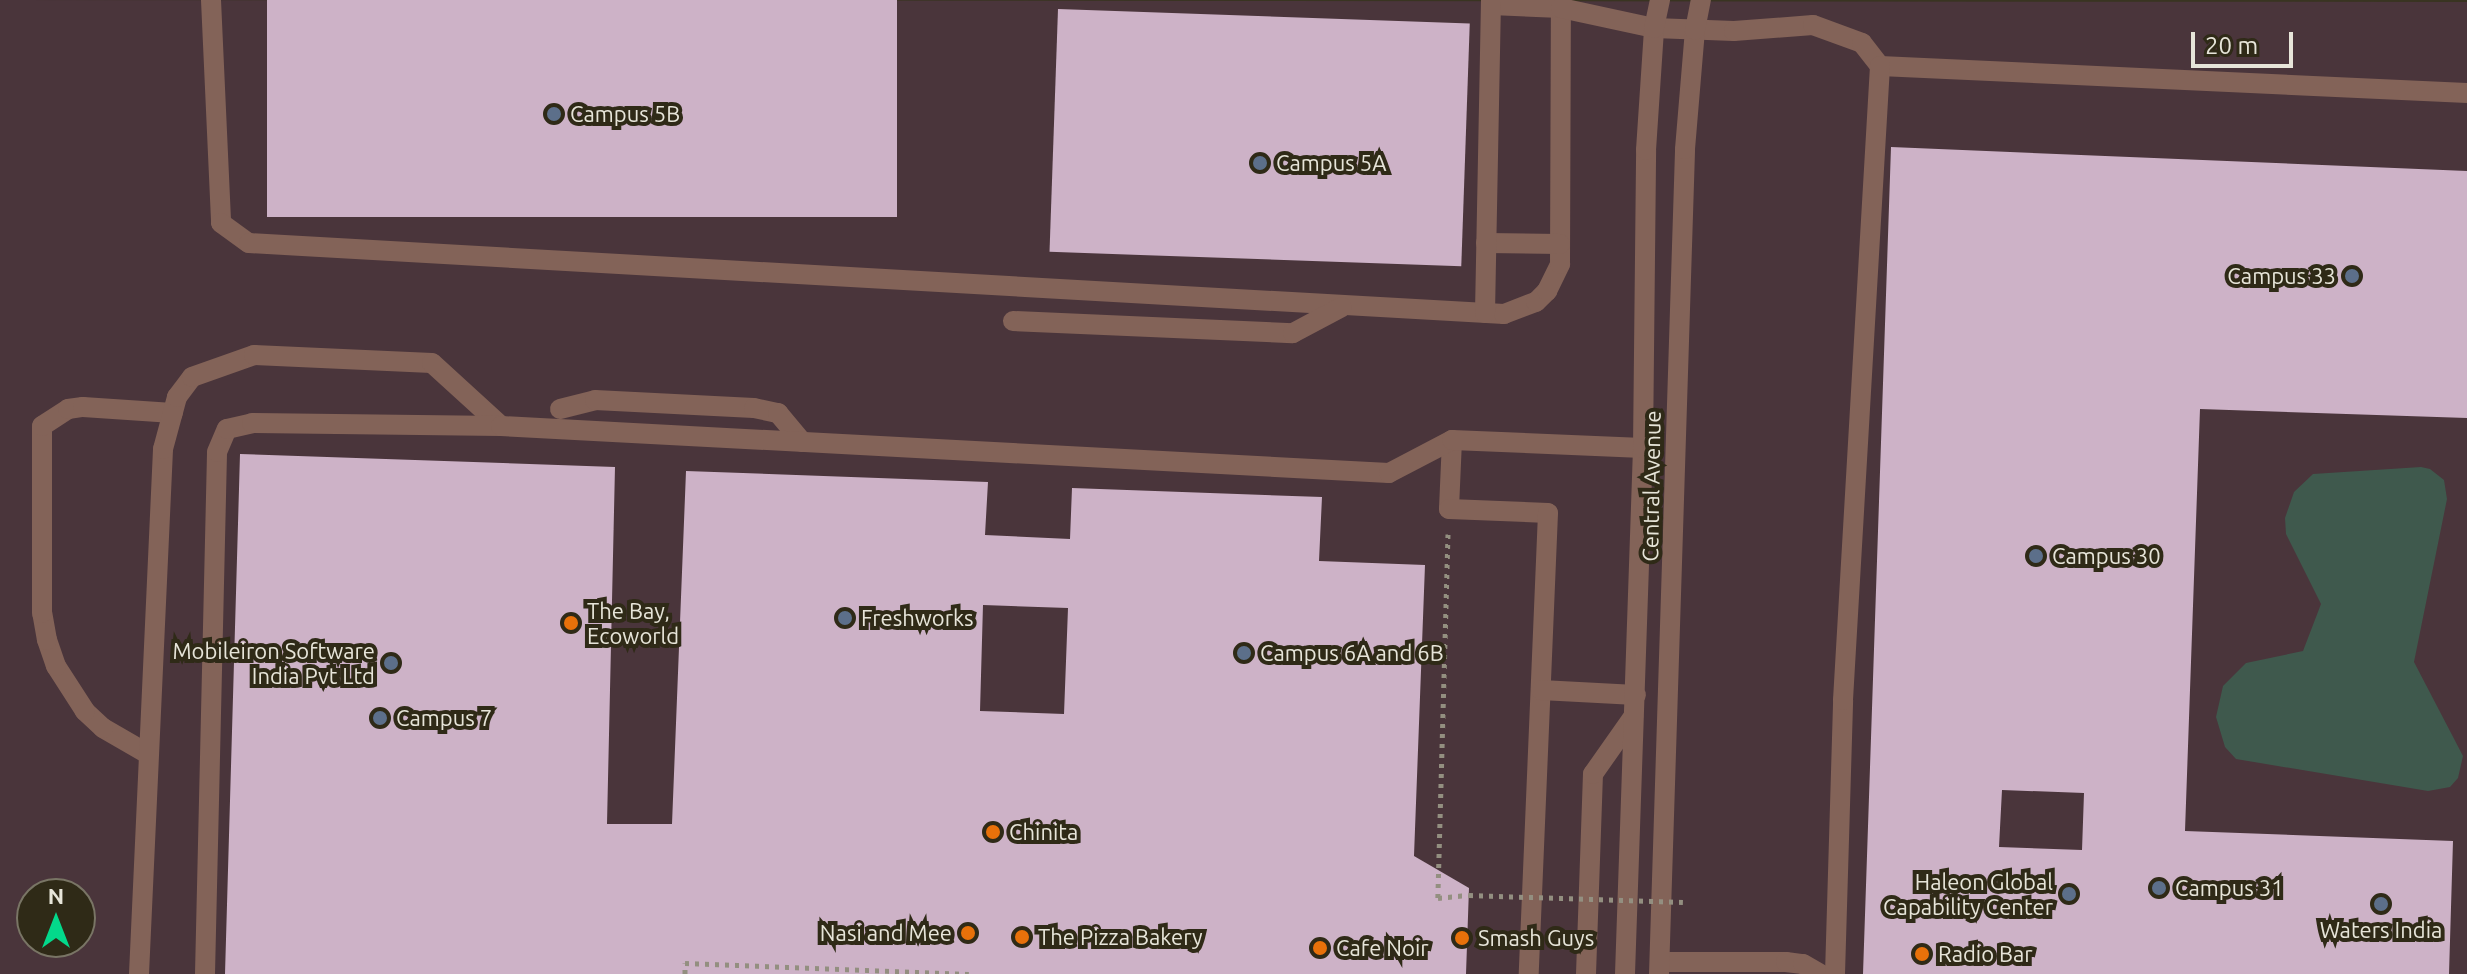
<!DOCTYPE html>
<style>
body{margin:0}
#map{position:relative;width:2467px;height:974px;overflow:hidden;background:#393421;font-family:Ubuntu,sans-serif}
div>[style]{position:absolute}
.commercial>*{inset:0;background:#4a353b}
.green>*{inset:0;background:#3f594d}
.building>*{inset:0;background:#cdb2c7;transform-origin:0 0}
.path>*{height:5px;margin-top:-2.5px;transform-origin:0;background:repeating-linear-gradient(90deg,#938f80 0 4px,transparent 0 10px)}
.minor>*{height:20px;margin:-10px;padding:0 10px;transform-origin:10px;border-radius:10px;background:#836358}
.path-bridge>*{height:5px;margin-top:-2.5px;transform-origin:0;background:repeating-linear-gradient(90deg,#938f80 0 4px,transparent 0 10px)}
.dots>*{width:22px;height:22px;translate:-50% -50%;box-sizing:border-box;border:4px solid #2f2a17;border-radius:50%}
span{translate:-50% -50%;white-space:nowrap;text-align:center;line-height:1.15;-webkit-text-stroke:8px #2f2a17;paint-order:stroke}
.poi-label{font-size:22px;color:#e7e5d9}
.left{translate:0 -50%;text-align:left}
.right{translate:-100% -50%;text-align:right}
.street-label{font-size:22px;color:#e7e5d9}
.north{position:absolute;left:16px;top:878px;width:80px;height:80px;box-sizing:border-box;background:#2f2a17;border:2px solid #797565;border-radius:50%;rotate:0deg;font-size:22px;font-weight:700;line-height:32px;text-align:center;color:#e7e5d9}
.north::after{content:'';display:block;margin:auto;width:28px;height:36px;background:#03d98b;clip-path:polygon(50% 0,100% 100%,50% 72%,0 100%)}
.scale{position:absolute;left:2191px;top:32px;width:102px;height:36px;box-sizing:border-box;border:4px solid #e7e5d9;border-top:0;padding-left:10px;font-size:24px;line-height:28px;white-space:nowrap;color:#e7e5d9;-webkit-text-stroke:6px #2f2a17;paint-order:stroke}
</style>
<div id="map">
<div class="commercial">
<div style="clip-path:polygon(evenodd,0 0,2467px 2px,2467px 974px,0 974px,0 0,32px 894px,80px 894px,80px 942px,32px 942px,32px 894px)"></div>
</div>
<div class="green">
<div style="clip-path:polygon(2421px 467px,2430px 469px,2444px 480px,2447px 499px,2414px 662px,2463px 756px,2458px 778px,2450px 787px,2428px 791px,2236px 759px,2225px 747px,2216px 717px,2223px 686px,2246px 663px,2303px 651px,2321px 604px,2286px 534px,2285px 518px,2294px 492px,2313px 474px)"></div>
</div>
<div class="building">
<div style="left:267px;top:0;width:630px;height:217px"></div>
<div style="left:1058px;top:9px;width:412px;height:243px;rotate:2deg"></div>
<div style="clip-path:polygon(evenodd,1891px 147px,2467px 171px,2467px 418px,2200px 409px,2185px 831px,2453px 841px,2449px 974px,1863px 974px,1891px 147px,2002px 790px,2084px 793px,2082px 850px,1999px 847px,2002px 790px)"></div>
<div style="clip-path:polygon(evenodd,240px 454px,615px 467px,607px 824px,672px 824px,686px 471px,988px 482px,985px 535px,1070px 539px,1072px 488px,1322px 497px,1319px 561px,1425px 565px,1414px 856px,1469px 888px,1466px 974px,225px 974px,240px 454px,983px 605px,1068px 608px,1064px 714px,980px 711px,983px 605px)"></div>
</div>
<div class="path">
<div style="left:1448px;top:534px;width:364px;rotate:91.6deg"></div>
<div style="left:1438px;top:898px;width:31px;rotate:-6deg"></div>
<div style="left:685px;top:974px;width:11px;rotate:-90deg"></div>
<div style="left:685px;top:963px;width:284px;rotate:2.2deg"></div>
</div>
<div class="minor">
<div style="left:211px;top:0;width:223px;rotate:87.4deg"></div>
<div style="left:221px;top:223px;width:34px;rotate:36deg"></div>
<div style="left:249px;top:243px;width:1257px;rotate:3.24deg"></div>
<div style="left:1504px;top:314px;width:34px;rotate:-21deg"></div>
<div style="left:1536px;top:302px;width:16px;rotate:-45deg"></div>
<div style="left:1547px;top:291px;width:30px;rotate:-64deg"></div>
<div style="left:1560px;top:264px;width:256px;rotate:-89.8deg"></div>
<div style="left:1491px;top:5px;width:70px;rotate:2.5deg"></div>
<div style="left:1561px;top:8px;width:95px;rotate:12.1deg"></div>
<div style="left:1654px;top:28px;width:80px;rotate:2.1deg"></div>
<div style="left:1734px;top:31px;width:79px;rotate:-4.3deg"></div>
<div style="left:1813px;top:25px;width:52px;rotate:20.2deg"></div>
<div style="left:1862px;top:43px;width:29px;rotate:52deg"></div>
<div style="left:1880px;top:66px;width:588px;rotate:2.63deg"></div>
<div style="left:1486px;top:243px;width:74px;rotate:0.8deg"></div>
<div style="left:1485px;top:313px;width:313px;rotate:-88.9deg"></div>
<div style="left:1013px;top:321px;width:280px;rotate:2.5deg"></div>
<div style="left:1293px;top:333px;width:55px;rotate:-28deg"></div>
<div style="left:560px;top:409px;width:36px;rotate:-14deg"></div>
<div style="left:595px;top:400px;width:159px;rotate:2.9deg"></div>
<div style="left:754px;top:408px;width:25px;rotate:12deg"></div>
<div style="left:778px;top:413px;width:38px;rotate:50deg"></div>
<div style="left:1452px;top:440px;width:69px;rotate:92.5deg"></div>
<div style="left:1449px;top:509px;width:99px;rotate:2.3deg"></div>
<div style="left:1548px;top:513px;width:461px;rotate:92.4deg"></div>
<div style="left:1541px;top:690px;width:95px;rotate:3deg"></div>
<div style="left:148px;top:754px;width:52px;rotate:-150deg"></div>
<div style="left:103px;top:728px;width:25px;rotate:-137deg"></div>
<div style="left:85px;top:711px;width:54px;rotate:-122.8deg"></div>
<div style="left:56px;top:666px;width:28px;rotate:-109deg"></div>
<div style="left:47px;top:640px;width:27px;rotate:-100deg"></div>
<div style="left:42px;top:613px;width:187px;rotate:-90deg"></div>
<div style="left:42px;top:426px;width:31px;rotate:-33deg"></div>
<div style="left:68px;top:409px;width:15px;rotate:-8deg"></div>
<div style="left:83px;top:407px;width:90px;rotate:3.8deg"></div>
<div style="left:1660px;top:962px;width:126px"></div>
<div style="left:1786px;top:962px;width:17px;rotate:7deg"></div>
<div style="left:1803px;top:964px;width:20px;rotate:30deg"></div>
<div style="left:139px;top:974px;width:526px;rotate:-87.38deg"></div>
<div style="left:163px;top:449px;width:54px;rotate:-74.9deg"></div>
<div style="left:177px;top:397px;width:25px;rotate:-53deg"></div>
<div style="left:192px;top:377px;width:66px;rotate:-19.5deg"></div>
<div style="left:254px;top:355px;width:178px;rotate:2.6deg"></div>
<div style="left:432px;top:363px;width:93px;rotate:42.4deg"></div>
<div style="left:205px;top:974px;width:522px;rotate:-88.68deg"></div>
<div style="left:217px;top:452px;width:25px;rotate:-67deg"></div>
<div style="left:227px;top:429px;width:26px;rotate:-13deg"></div>
<div style="left:252px;top:423px;width:249px;rotate:0.7deg"></div>
<div style="left:501px;top:426px;width:889px;rotate:3.03deg"></div>
<div style="left:1389px;top:473px;width:71px;rotate:-27.6deg"></div>
<div style="left:1452px;top:440px;width:191px;rotate:2.4deg"></div>
<div style="left:1586px;top:974px;width:200px;rotate:-88deg"></div>
<div style="left:1593px;top:774px;width:70px;rotate:-54.9deg"></div>
<div style="left:1625px;top:974px;width:526px;rotate:-88.04deg"></div>
<div style="left:1643px;top:448px;width:298px;rotate:-89.4deg"></div>
<div style="left:1646px;top:150px;width:122px;rotate:-86.2deg"></div>
<div style="left:1654px;top:28px;width:29px;rotate:-78deg"></div>
<div style="left:1659px;top:974px;width:825px;rotate:-88.19deg"></div>
<div style="left:1685px;top:149px;width:119px;rotate:-85.2deg"></div>
<div style="left:1695px;top:30px;width:31px;rotate:-79deg"></div>
<div style="left:1835px;top:974px;width:274px;rotate:-88.3deg"></div>
<div style="left:1843px;top:700px;width:635px;rotate:-86.66deg"></div>
</div>
<div class="path-bridge">
<div style="left:1469px;top:895px;width:214px;rotate:1.9deg"></div>
</div>
<div class="dots">
<div style="left:554px;top:114px;background:#5c6f8a"></div>
<div style="left:1260px;top:163px;background:#5c6f8a"></div>
<div style="left:2352px;top:276px;background:#5c6f8a"></div>
<div style="left:2036px;top:556px;background:#5c6f8a"></div>
<div style="left:845px;top:618px;background:#5c6f8a"></div>
<div style="left:571px;top:623px;background:#e8710a"></div>
<div style="left:1244px;top:653px;background:#5c6f8a"></div>
<div style="left:391px;top:663px;background:#5c6f8a"></div>
<div style="left:380px;top:718px;background:#5c6f8a"></div>
<div style="left:993px;top:832px;background:#e8710a"></div>
<div style="left:2159px;top:888px;background:#5c6f8a"></div>
<div style="left:2069px;top:894px;background:#5c6f8a"></div>
<div style="left:2381px;top:904px;background:#5c6f8a"></div>
<div style="left:968px;top:933px;background:#e8710a"></div>
<div style="left:1022px;top:937px;background:#e8710a"></div>
<div style="left:1462px;top:938px;background:#e8710a"></div>
<div style="left:1320px;top:948px;background:#e8710a"></div>
<div style="left:1922px;top:954px;background:#e8710a"></div>
</div>
<div class="poi-label">
<span class="left" style="left:570px;top:114px">Campus 5B</span>
<span class="left" style="left:1276px;top:163px">Campus 5A</span>
<span class="right" style="left:2336px;top:276px">Campus 33</span>
<span class="left" style="left:2052px;top:556px">Campus 30</span>
<span class="left" style="left:587px;top:623px">The Bay,<br>Ecoworld</span>
<span class="left" style="left:861px;top:618px">Freshworks</span>
<span class="right" style="left:375px;top:663px">Mobileiron Software<br>India Pvt Ltd</span>
<span class="left" style="left:1260px;top:653px">Campus 6A and 6B</span>
<span class="left" style="left:396px;top:718px">Campus 7</span>
<span class="left" style="left:1009px;top:832px">Chinita</span>
<span class="right" style="left:2053px;top:894px">Haleon Global<br>Capability Center</span>
<span class="left" style="left:2175px;top:888px">Campus 31</span>
<span style="left:2381px;top:930px">Waters India</span>
<span class="right" style="left:952px;top:933px">Nasi and Mee</span>
<span class="left" style="left:1038px;top:937px">The Pizza Bakery</span>
<span class="left" style="left:1478px;top:938px">Smash Guys</span>
<span class="left" style="left:1336px;top:948px">Cafe Noir</span>
<span class="left" style="left:1938px;top:954px">Radio Bar</span>
</div>
<div class="street-label">
<span style="left:1651px;top:486px;rotate:-89deg">Central Avenue</span>
</div>
<div class="north">N</div>
<div class="scale">20 m</div>
</div>
